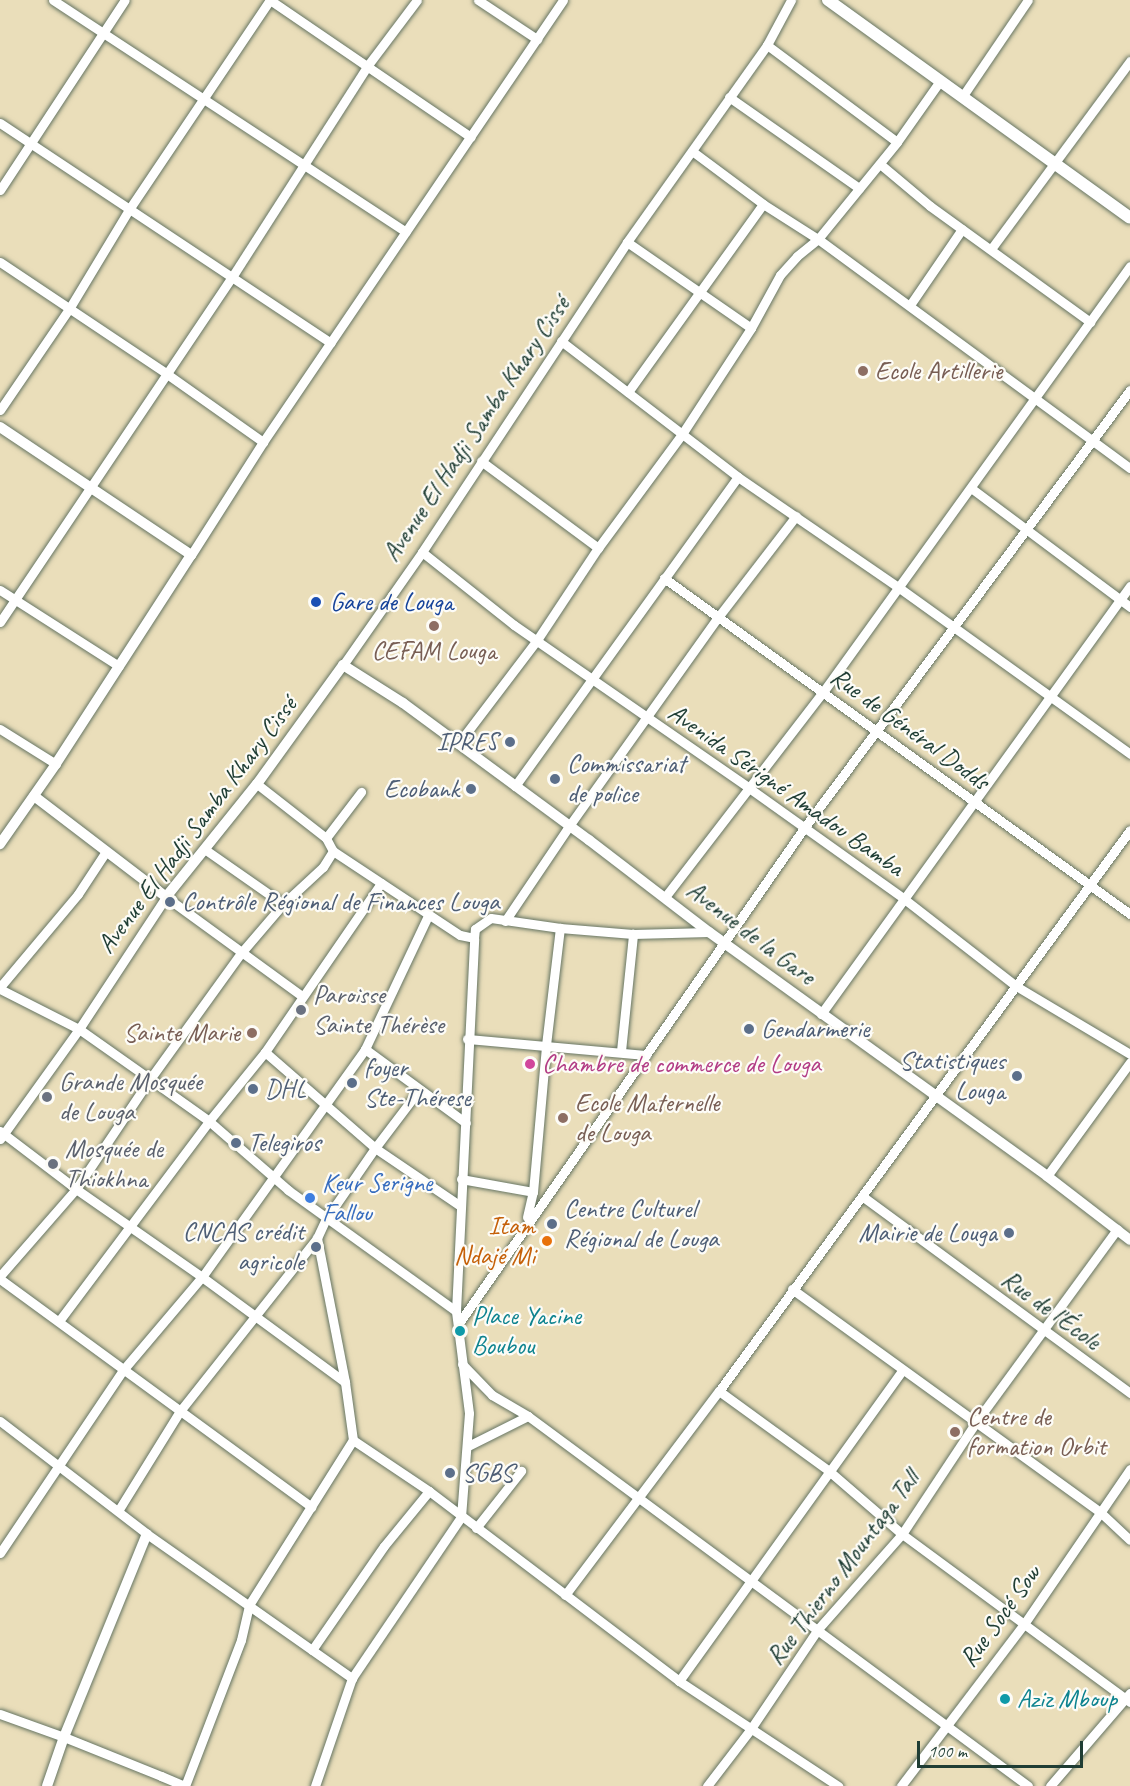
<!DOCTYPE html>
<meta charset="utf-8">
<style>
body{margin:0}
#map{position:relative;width:1130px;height:1786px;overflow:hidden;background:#eadeba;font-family:Caveat,sans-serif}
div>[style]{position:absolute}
.roads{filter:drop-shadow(0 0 2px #667563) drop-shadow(0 0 2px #667563)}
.minor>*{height:9px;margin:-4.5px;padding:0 4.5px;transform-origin:4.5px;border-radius:4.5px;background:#fff}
.tertiary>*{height:10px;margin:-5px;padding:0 5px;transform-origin:5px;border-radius:5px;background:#fff}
.secondary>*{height:12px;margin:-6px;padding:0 6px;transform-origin:6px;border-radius:6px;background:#fff}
.dots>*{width:16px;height:16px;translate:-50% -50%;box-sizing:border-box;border:3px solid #fdfcf7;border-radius:50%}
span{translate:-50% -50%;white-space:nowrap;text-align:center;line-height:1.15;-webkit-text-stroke:4.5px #fdfcf7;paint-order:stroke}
.education-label{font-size:26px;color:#785e54}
.left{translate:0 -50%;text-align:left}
.right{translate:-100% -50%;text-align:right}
.street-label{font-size:26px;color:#1f3d34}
.transit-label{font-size:26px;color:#164399}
.service-label{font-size:26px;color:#4e5e75}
.worship-label{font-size:26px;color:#5b616d}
.hotel-label{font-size:26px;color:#b23c85}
.shop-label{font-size:26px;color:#366cbe}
.food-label{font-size:26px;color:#c56008}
.culture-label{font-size:26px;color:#0d838f}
.scale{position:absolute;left:917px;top:1741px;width:166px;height:27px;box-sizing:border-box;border:3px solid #1f3d34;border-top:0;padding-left:8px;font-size:18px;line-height:21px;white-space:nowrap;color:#1f3d34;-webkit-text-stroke:4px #fdfcf7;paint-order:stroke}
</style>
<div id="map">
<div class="roads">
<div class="minor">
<div style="left:53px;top:0;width:422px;rotate:33.3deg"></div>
<div style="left:270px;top:0;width:243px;rotate:34.3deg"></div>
<div style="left:478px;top:0;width:71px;rotate:33.5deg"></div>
<div style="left:767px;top:45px;width:162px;rotate:36.7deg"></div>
<div style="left:729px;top:97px;width:159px;rotate:35deg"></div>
<div style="left:962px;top:97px;width:117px;rotate:-55.8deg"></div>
<div style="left:0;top:123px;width:397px;rotate:33.6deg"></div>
<div style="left:692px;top:151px;width:89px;rotate:36.7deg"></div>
<div style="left:763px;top:204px;width:65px;rotate:32.5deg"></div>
<div style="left:818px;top:239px;width:387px;rotate:36.3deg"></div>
<div style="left:880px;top:164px;width:65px;rotate:40deg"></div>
<div style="left:930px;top:206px;width:198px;rotate:35.9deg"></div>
<div style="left:0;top:190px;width:227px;rotate:-56.7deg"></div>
<div style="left:627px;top:242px;width:151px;rotate:34.7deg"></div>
<div style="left:991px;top:249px;width:234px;rotate:-53.5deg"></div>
<div style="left:0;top:262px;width:201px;rotate:33.8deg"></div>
<div style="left:167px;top:374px;width:118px;rotate:35.3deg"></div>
<div style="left:910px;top:305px;width:92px;rotate:-55.6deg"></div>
<div style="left:561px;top:341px;width:223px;rotate:37.5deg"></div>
<div style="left:738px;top:477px;width:194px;rotate:34.5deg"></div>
<div style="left:898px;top:587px;width:286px;rotate:35.7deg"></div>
<div style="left:628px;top:392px;width:231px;rotate:-54.3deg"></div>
<div style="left:0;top:410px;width:122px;rotate:-55.7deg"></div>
<div style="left:69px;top:309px;width:118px;rotate:-58.9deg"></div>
<div style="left:130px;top:208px;width:251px;rotate:-56.1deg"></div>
<div style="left:481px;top:461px;width:146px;rotate:36.6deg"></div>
<div style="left:971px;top:488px;width:199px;rotate:36.8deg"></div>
<div style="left:422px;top:552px;width:117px;rotate:38.4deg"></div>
<div style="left:514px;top:625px;width:286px;rotate:34.7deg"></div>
<div style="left:749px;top:788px;width:189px;rotate:35.5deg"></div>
<div style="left:903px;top:898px;width:143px;rotate:37.9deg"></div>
<div style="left:1016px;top:986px;width:133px;rotate:30.8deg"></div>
<div style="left:191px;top:555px;width:134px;rotate:-57.5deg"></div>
<div style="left:263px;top:442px;width:534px;rotate:-55.83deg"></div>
<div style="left:664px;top:578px;width:575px;rotate:35.79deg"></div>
<div style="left:0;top:590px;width:141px;rotate:32.6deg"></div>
<div style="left:0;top:622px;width:416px;rotate:-56.1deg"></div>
<div style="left:232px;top:277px;width:252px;rotate:-57.3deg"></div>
<div style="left:368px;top:65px;width:81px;rotate:-53deg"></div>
<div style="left:343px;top:665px;width:138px;rotate:-55deg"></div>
<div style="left:422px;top:552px;width:372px;rotate:-56.5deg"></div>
<div style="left:627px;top:242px;width:242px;rotate:-54.6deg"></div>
<div style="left:767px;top:45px;width:51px;rotate:-61.9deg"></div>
<div style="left:0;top:729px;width:66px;rotate:32deg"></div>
<div style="left:458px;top:744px;width:131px;rotate:-52.8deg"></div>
<div style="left:537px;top:640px;width:110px;rotate:-56.5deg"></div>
<div style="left:598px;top:548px;width:142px;rotate:-53.6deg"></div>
<div style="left:682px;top:434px;width:126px;rotate:-56.9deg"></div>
<div style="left:751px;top:328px;width:60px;rotate:-61.3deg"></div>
<div style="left:780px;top:275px;width:25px;rotate:-48deg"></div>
<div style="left:797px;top:256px;width:27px;rotate:-39deg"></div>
<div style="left:818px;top:239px;width:125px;rotate:-50.8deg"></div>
<div style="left:897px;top:142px;width:75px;rotate:-54.8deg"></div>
<div style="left:257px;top:784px;width:88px;rotate:38deg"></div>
<div style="left:326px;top:838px;width:15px;rotate:62deg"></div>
<div style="left:333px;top:851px;width:152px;rotate:33.5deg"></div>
<div style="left:460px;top:935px;width:14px;rotate:12deg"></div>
<div style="left:474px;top:938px;width:9px;rotate:-84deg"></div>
<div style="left:475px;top:929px;width:19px;rotate:-35deg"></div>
<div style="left:491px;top:918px;width:70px;rotate:8.2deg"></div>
<div style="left:560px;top:928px;width:73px;rotate:4.7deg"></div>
<div style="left:633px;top:934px;width:76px;rotate:-1.5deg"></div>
<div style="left:515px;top:786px;width:381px;rotate:-54.2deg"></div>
<div style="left:326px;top:838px;width:58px;rotate:-52.7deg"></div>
<div style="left:665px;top:897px;width:259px;rotate:-52.4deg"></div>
<div style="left:823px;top:692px;width:525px;rotate:-54.22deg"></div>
<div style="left:283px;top:904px;width:54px;rotate:-42.8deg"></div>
<div style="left:323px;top:867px;width:19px;rotate:-58deg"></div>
<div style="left:505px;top:921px;width:115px;rotate:-56deg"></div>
<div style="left:569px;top:826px;width:258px;rotate:-54.5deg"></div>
<div style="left:719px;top:616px;width:126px;rotate:-52.4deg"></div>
<div style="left:0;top:987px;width:121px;rotate:-50deg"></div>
<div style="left:78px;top:894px;width:49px;rotate:-56.6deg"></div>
<div style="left:0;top:989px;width:89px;rotate:26.9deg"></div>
<div style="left:79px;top:1029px;width:87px;rotate:35.2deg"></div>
<div style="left:150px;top:1079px;width:72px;rotate:35.4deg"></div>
<div style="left:209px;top:1121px;width:105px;rotate:41.1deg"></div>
<div style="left:288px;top:1190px;width:207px;rotate:35.8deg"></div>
<div style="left:821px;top:1014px;width:528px;rotate:-54.17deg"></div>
<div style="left:467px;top:1039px;width:180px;rotate:5.1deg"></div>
<div style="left:365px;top:1049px;width:125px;rotate:36.2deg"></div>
<div style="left:621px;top:1051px;width:118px;rotate:-84.1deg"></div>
<div style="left:265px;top:1052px;width:146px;rotate:41.1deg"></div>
<div style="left:375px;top:1148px;width:102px;rotate:34.2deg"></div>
<div style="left:0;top:1131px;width:96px;rotate:37.3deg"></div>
<div style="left:76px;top:1189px;width:154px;rotate:34.9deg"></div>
<div style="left:202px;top:1277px;width:177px;rotate:36.3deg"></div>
<div style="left:0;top:1139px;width:135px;rotate:-54.3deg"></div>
<div style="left:79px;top:1029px;width:158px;rotate:-56.6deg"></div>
<div style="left:166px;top:897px;width:168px;rotate:36.1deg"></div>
<div style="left:1047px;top:1176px;width:141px;rotate:-53.9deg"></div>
<div style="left:461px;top:1179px;width:73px;rotate:10.2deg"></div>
<div style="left:862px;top:1196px;width:333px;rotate:36.3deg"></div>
<div style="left:527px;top:1217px;width:26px;rotate:-77deg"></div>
<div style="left:533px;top:1192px;width:148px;rotate:-84.9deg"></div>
<div style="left:546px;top:1045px;width:118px;rotate:-83.2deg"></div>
<div style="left:0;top:1276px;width:116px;rotate:-48.9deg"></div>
<div style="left:76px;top:1189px;width:133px;rotate:-56.1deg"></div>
<div style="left:150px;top:1079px;width:155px;rotate:-54.2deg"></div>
<div style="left:241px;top:953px;width:65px;rotate:-49.4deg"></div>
<div style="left:283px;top:904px;width:94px;rotate:-145deg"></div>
<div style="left:0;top:1279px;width:386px;rotate:36.2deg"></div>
<div style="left:792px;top:1289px;width:379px;rotate:35.9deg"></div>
<div style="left:1099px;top:1511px;width:42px;rotate:43.1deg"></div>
<div style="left:59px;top:1321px;width:250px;rotate:-53.1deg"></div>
<div style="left:209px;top:1121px;width:89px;rotate:-50.9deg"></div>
<div style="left:265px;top:1052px;width:205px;rotate:-55.5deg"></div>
<div style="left:459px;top:1323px;width:603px;rotate:-55.12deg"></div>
<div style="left:804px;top:828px;width:546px;rotate:-53.34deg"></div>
<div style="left:462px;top:1364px;width:43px;rotate:45.9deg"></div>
<div style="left:492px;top:1395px;width:42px;rotate:30.3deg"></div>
<div style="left:528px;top:1416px;width:622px;rotate:36.5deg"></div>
<div style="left:719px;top:1391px;width:136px;rotate:36deg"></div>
<div style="left:829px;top:1471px;width:96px;rotate:40.8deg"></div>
<div style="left:902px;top:1534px;width:283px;rotate:36.4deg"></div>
<div style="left:0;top:1421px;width:185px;rotate:37.5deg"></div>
<div style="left:147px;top:1534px;width:251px;rotate:35.1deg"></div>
<div style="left:353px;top:1440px;width:92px;rotate:33.9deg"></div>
<div style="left:429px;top:1491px;width:314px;rotate:37.2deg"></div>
<div style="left:679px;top:1681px;width:191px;rotate:33.4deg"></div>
<div style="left:468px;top:1446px;width:67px;rotate:-26.6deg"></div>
<div style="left:118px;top:1511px;width:118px;rotate:-58.2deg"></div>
<div style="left:180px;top:1411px;width:221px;rotate:-51.6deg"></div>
<div style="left:317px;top:1238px;width:21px;rotate:-65deg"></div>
<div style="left:326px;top:1219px;width:86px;rotate:-55.4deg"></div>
<div style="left:375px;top:1148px;width:73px;rotate:-52.8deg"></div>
<div style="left:476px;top:1528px;width:73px;rotate:-51.7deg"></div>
<div style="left:0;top:1553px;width:220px;rotate:-56.1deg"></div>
<div style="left:123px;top:1370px;width:122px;rotate:-49.7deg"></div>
<div style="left:202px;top:1277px;width:280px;rotate:-54.4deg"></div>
<div style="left:365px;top:1049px;width:147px;rotate:-64.7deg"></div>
<div style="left:565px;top:1595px;width:256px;rotate:-53deg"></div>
<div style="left:719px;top:1391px;width:695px;rotate:-53.77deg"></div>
<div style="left:312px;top:1650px;width:126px;rotate:-55.3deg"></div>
<div style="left:384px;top:1546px;width:71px;rotate:-50.7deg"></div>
<div style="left:679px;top:1681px;width:382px;rotate:-54.3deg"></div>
<div style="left:0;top:1714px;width:68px;rotate:19.8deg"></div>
<div style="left:64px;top:1737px;width:105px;rotate:21.9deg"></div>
<div style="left:161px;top:1776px;width:26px;rotate:23deg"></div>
<div style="left:185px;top:1786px;width:156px;rotate:-69deg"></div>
<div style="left:241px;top:1640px;width:36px;rotate:-77deg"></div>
<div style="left:249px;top:1605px;width:195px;rotate:-57.8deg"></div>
<div style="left:353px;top:1440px;width:59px;rotate:-97.9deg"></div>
<div style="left:345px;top:1382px;width:147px;rotate:-101deg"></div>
<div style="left:315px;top:1786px;width:114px;rotate:-71.1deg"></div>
<div style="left:352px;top:1678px;width:194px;rotate:-55.9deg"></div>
<div style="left:461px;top:1517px;width:104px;rotate:-85.6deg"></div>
<div style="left:469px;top:1413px;width:103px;rotate:-97.3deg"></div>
<div style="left:456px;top:1311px;width:373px;rotate:-87.2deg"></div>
<div style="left:707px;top:1786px;width:71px;rotate:-52.5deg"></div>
<div style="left:750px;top:1730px;width:122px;rotate:-56deg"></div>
<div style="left:818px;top:1629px;width:127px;rotate:-48.5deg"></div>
<div style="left:902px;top:1534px;width:134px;rotate:-56.5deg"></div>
<div style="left:976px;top:1422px;width:239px;rotate:-53.8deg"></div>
<div style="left:901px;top:1786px;width:203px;rotate:-52.8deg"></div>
<div style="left:1024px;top:1624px;width:188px;rotate:-55.6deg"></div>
<div style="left:1050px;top:1786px;width:123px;rotate:-49.3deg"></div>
</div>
<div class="tertiary">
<div style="left:0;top:427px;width:230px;rotate:33.8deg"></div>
<div style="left:191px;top:555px;width:249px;rotate:122.9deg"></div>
<div style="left:56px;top:764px;width:98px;rotate:125deg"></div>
<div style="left:34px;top:796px;width:166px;rotate:37.4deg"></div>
<div style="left:166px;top:897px;width:145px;rotate:-51.2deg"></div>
<div style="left:257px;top:784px;width:147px;rotate:-54.1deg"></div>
<div style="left:343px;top:665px;width:71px;rotate:32.3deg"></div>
<div style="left:403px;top:703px;width:231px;rotate:36.4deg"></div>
<div style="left:589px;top:840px;width:151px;rotate:37.5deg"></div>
<div style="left:709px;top:932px;width:417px;rotate:35.8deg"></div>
<div style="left:1047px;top:1176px;width:105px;rotate:37.6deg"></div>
<div style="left:47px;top:1786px;width:52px;rotate:-70.9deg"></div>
<div style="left:64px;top:1737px;width:219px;rotate:-67.8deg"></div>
</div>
<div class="secondary">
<div style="left:828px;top:0;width:372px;rotate:35.8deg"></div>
</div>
</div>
<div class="dots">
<div style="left:863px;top:371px;background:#8d6e63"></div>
<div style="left:316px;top:602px;background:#1a4fb4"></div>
<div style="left:434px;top:626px;background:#8d6e63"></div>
<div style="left:510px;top:742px;background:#5c6f8a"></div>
<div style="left:555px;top:779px;background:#5c6f8a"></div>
<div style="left:471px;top:789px;background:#5c6f8a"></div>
<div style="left:170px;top:902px;background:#5c6f8a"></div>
<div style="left:301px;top:1010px;background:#6b7280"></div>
<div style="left:749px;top:1029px;background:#5c6f8a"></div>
<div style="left:252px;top:1033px;background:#8d6e63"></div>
<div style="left:530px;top:1064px;background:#d1479c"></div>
<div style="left:1017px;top:1076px;background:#5c6f8a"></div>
<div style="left:352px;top:1083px;background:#5c6f8a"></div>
<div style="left:253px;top:1089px;background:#5c6f8a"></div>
<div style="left:47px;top:1097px;background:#6b7280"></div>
<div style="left:563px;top:1118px;background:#8d6e63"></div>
<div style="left:236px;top:1143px;background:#5c6f8a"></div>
<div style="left:53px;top:1164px;background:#6b7280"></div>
<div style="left:310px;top:1198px;background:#3f7fe0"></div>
<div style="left:552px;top:1224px;background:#5c6f8a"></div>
<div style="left:1009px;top:1233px;background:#5c6f8a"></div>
<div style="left:547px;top:1241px;background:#e8710a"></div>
<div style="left:316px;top:1247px;background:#5c6f8a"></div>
<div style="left:460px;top:1331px;background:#0f9aa8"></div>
<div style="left:955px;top:1432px;background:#8d6e63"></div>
<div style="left:450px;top:1473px;background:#5c6f8a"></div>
<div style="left:1005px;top:1699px;background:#0f9aa8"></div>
</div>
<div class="education-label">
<span class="left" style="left:875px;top:371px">Ecole Artillerie</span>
<span style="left:434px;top:651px">CEFAM Louga</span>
<span class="right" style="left:240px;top:1033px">Sainte Marie</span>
<span class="left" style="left:575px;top:1118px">Ecole Maternelle<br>de Louga</span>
<span class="left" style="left:967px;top:1432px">Centre de<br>formation Orbit</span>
</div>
<div class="street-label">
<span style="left:476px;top:429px;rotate:-56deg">Avenue El Hadji Samba Khary Cissé</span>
<span style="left:910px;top:729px;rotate:36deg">Rue de Général Dodds</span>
<span style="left:786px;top:790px;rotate:35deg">Avenida Sérigné Amadou Bamba</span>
<span style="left:197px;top:825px;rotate:-53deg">Avenue El Hadji Samba Khary Cissé</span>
<span style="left:751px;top:933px;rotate:37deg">Avenue de la Gare</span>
<span style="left:1051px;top:1310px;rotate:36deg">Rue de l'École</span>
<span style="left:843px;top:1568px;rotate:-53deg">Rue Thierno Mountaga Tall</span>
<span style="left:1000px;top:1616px;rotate:-54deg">Rue Socé Sow</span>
</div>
<div class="transit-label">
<span class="left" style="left:330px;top:602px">Gare de Louga</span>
</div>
<div class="service-label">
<span class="right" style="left:498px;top:742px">IPRES</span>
<span class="left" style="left:567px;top:779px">Commissariat<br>de police</span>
<span class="right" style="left:459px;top:789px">Ecobank</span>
<span class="left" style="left:182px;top:902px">Contrôle Régional de Finances Louga</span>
<span class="left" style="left:761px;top:1029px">Gendarmerie</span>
<span class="right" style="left:1005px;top:1076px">Statistiques<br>Louga</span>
<span class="left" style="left:364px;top:1083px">foyer<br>Ste-Thérese</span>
<span class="left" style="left:265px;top:1089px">DHL</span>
<span class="left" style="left:248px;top:1143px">Telegiros</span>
<span class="left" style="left:564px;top:1224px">Centre Culturel<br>Régional de Louga</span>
<span class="right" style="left:304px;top:1247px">CNCAS crédit<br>agricole</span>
<span class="right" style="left:997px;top:1233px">Mairie de Louga</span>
<span class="left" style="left:462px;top:1473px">SGBS</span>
</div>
<div class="worship-label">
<span class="left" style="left:313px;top:1010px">Paroisse<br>Sainte Thérèse</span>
<span class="left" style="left:59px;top:1097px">Grande Mosquée<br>de Louga</span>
<span class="left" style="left:65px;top:1164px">Mosquée de<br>Thiokhna</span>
</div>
<div class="hotel-label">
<span class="left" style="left:542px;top:1064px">Chambre de commerce de Louga</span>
</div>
<div class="shop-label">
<span class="left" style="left:322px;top:1198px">Keur Serigne<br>Fallou</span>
</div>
<div class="food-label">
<span class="right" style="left:535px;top:1241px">Itam<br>Ndajé Mi</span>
</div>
<div class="culture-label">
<span class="left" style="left:472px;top:1331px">Place Yacine<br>Boubou</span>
<span class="left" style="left:1017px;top:1699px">Aziz Mboup</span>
</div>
<div class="scale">100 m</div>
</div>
